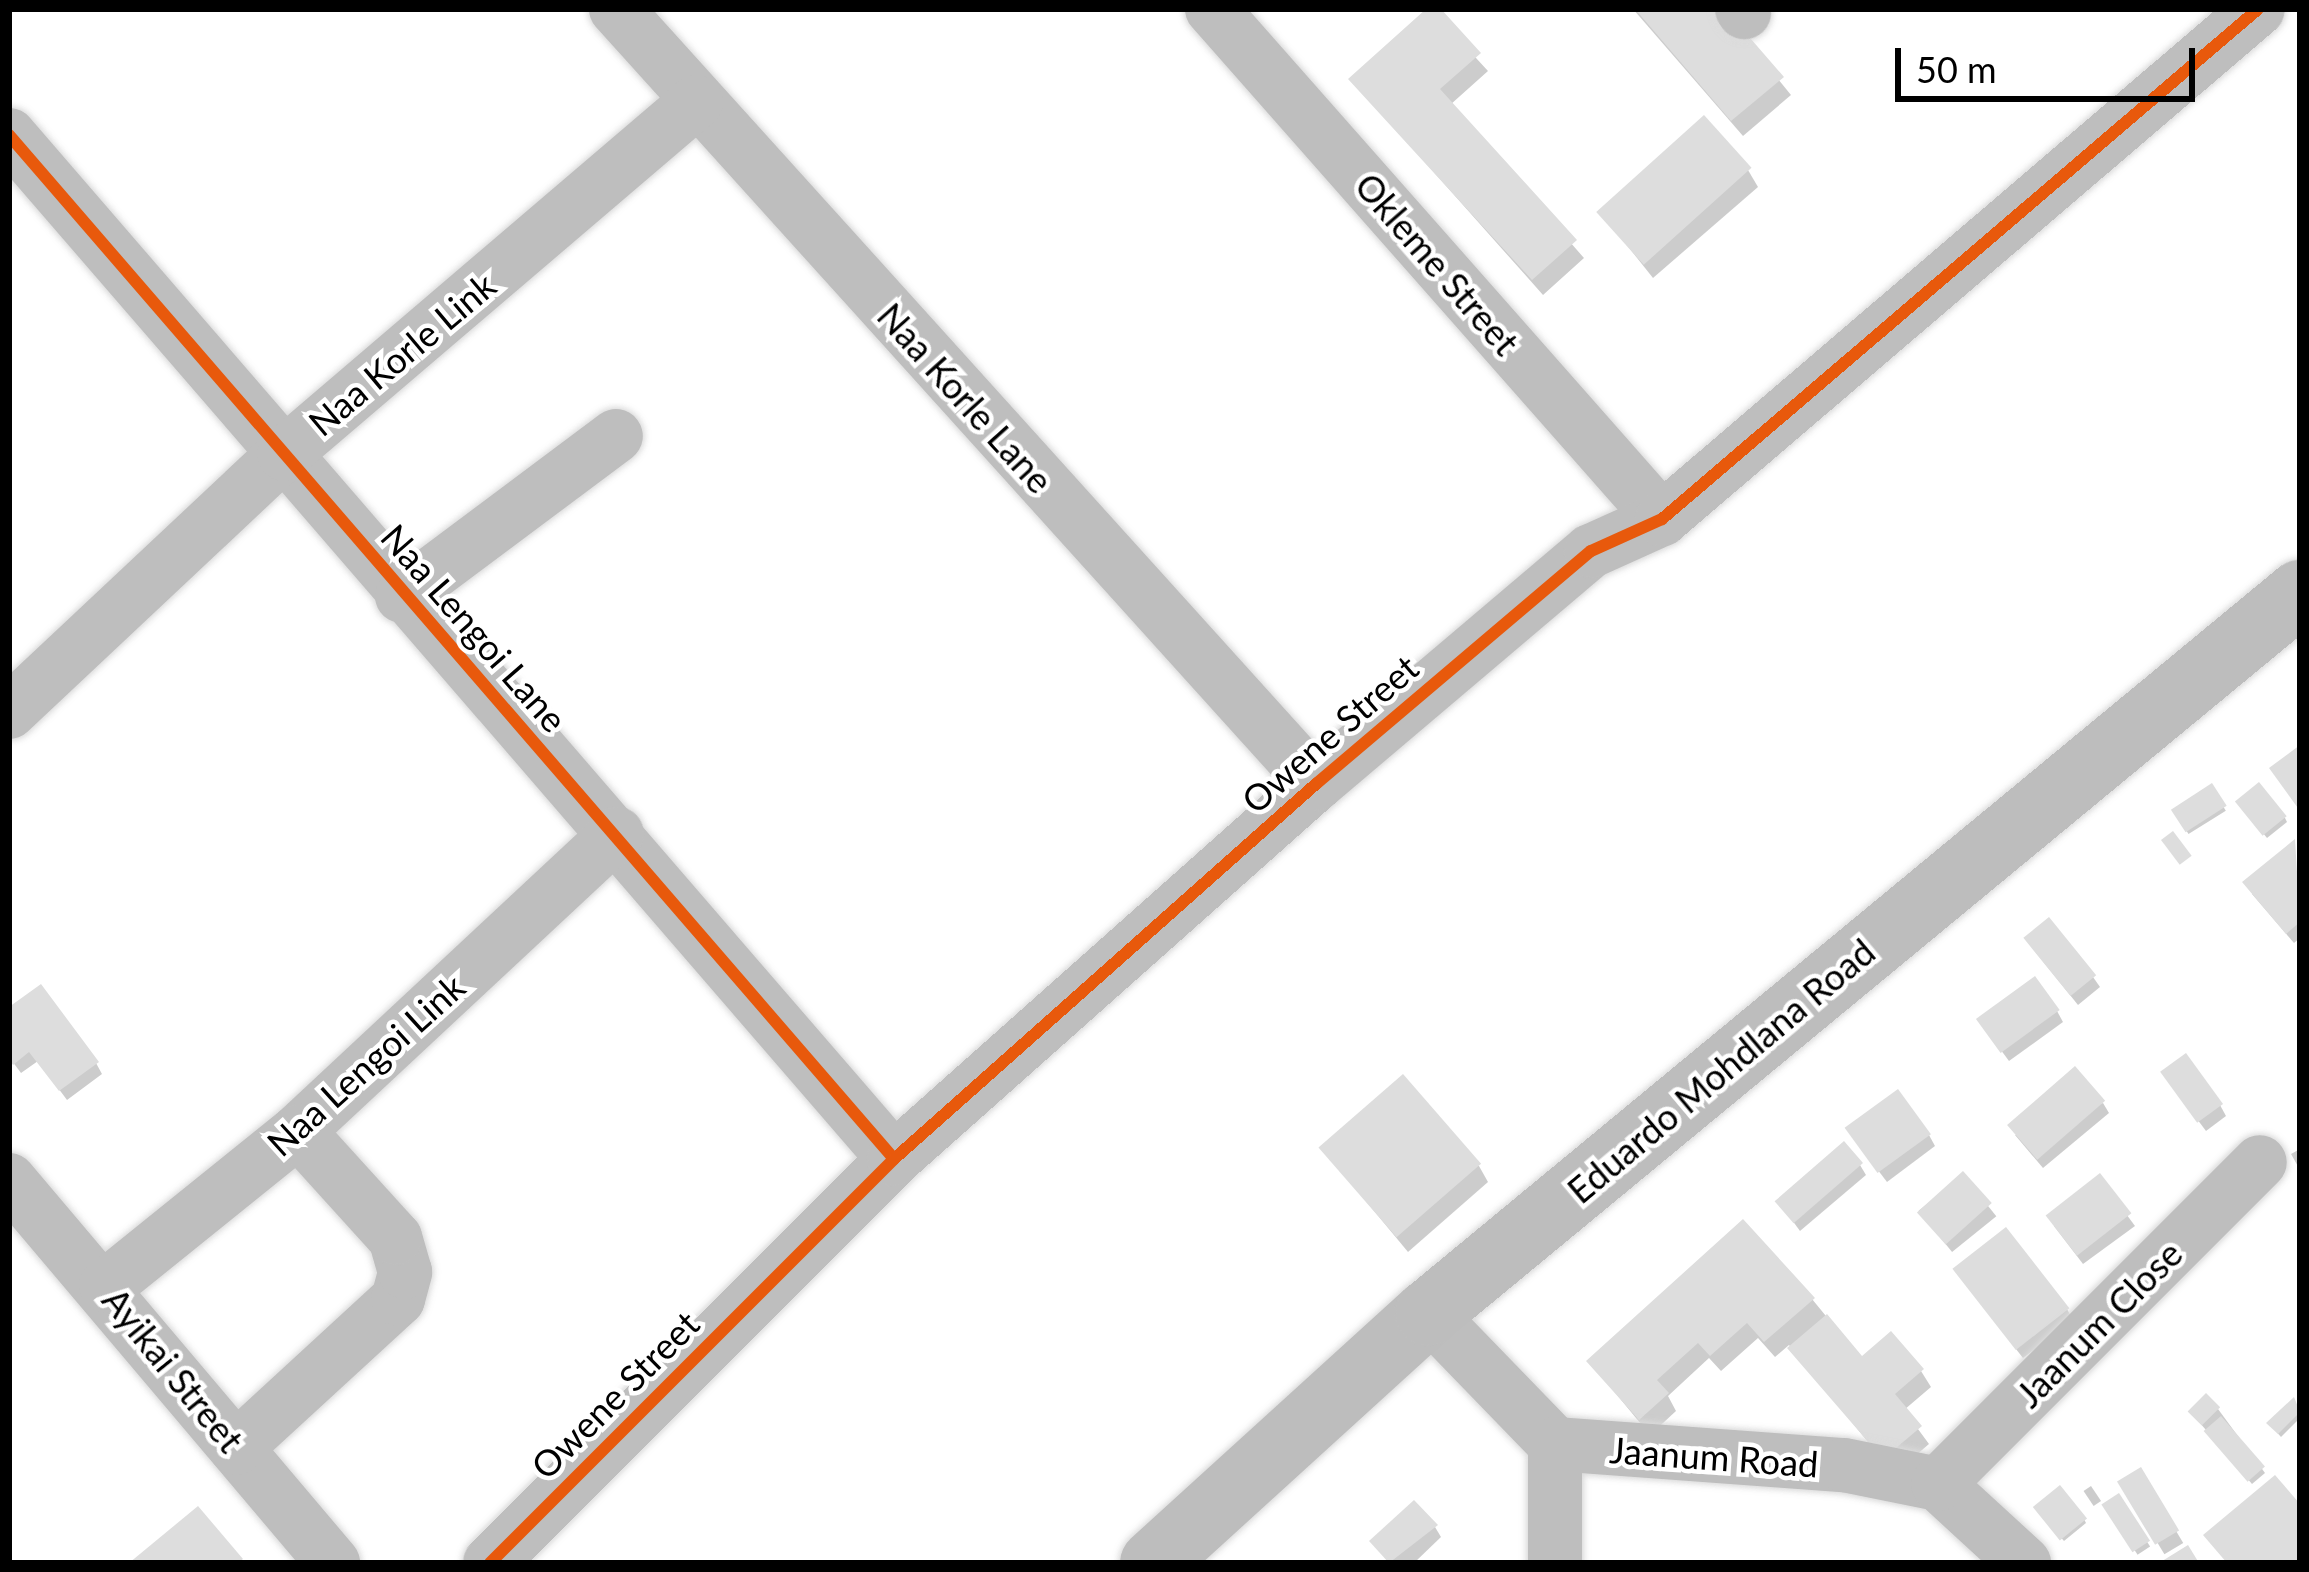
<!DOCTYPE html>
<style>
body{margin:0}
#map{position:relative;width:2309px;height:1572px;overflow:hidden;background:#fff;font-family:Lato,sans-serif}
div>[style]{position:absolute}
.shadow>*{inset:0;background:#0003;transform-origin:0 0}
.building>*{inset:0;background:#ddd;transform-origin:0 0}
.roads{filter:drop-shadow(0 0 3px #dbdbdb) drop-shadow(0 0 3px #dbdbdb)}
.minor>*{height:54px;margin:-27px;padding:0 27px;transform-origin:27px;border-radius:27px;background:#bebebe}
.major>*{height:66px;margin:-33px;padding:0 33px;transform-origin:33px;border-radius:33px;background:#bdbdbd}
.cycleway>*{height:12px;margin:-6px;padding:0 6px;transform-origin:6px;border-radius:6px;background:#e8590c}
span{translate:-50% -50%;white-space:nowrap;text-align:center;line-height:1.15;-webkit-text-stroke:9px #fff;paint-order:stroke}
.street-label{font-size:36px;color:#000}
.frame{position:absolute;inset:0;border:12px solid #000;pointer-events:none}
.scale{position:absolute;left:1895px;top:48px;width:300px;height:54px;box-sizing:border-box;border:6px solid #000;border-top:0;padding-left:15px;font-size:36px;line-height:42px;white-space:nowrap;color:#000;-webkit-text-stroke:9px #fff;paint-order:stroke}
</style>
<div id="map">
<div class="shadow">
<div style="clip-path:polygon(1431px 9px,1488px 71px,1450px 105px,1584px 258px,1543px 295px,1352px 80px)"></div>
<div style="clip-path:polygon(1633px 9px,1721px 9px,1791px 95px,1743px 136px)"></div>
<div style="clip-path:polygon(1748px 170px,1758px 187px,1653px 278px,1599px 210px)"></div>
<div style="left:2211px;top:787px;width:28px;height:44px;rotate:58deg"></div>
<div style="clip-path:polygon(2241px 806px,2285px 818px,2287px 822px,2267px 838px)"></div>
<div style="clip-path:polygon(2294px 843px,2300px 938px,2294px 943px,2252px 894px)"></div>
<div style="clip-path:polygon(2033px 949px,2093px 977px,2100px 987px,2078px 1005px)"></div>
<div style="clip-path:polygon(9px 1011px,96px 1063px,102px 1074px,67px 1100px,38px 1061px,21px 1073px,9px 1057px)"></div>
<div style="clip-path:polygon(2057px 1011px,2063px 1022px,2009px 1061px,1986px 1030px)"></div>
<div style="clip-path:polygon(2170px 1083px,2220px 1105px,2226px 1116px,2206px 1131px)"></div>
<div style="clip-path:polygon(2103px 1103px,2109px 1113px,2043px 1168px,2015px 1135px)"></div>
<div style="clip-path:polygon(1929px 1135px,1935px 1146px,1887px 1182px,1855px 1140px)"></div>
<div style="clip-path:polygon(1322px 1148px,1479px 1166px,1488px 1182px,1408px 1252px)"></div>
<div style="clip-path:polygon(2300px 1149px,2300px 1170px,2291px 1154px)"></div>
<div style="clip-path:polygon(1860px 1165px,1866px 1175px,1800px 1231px,1778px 1201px)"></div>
<div style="left:1963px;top:1175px;width:53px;height:57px;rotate:51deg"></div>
<div style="clip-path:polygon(2099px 1177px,2135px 1226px,2083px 1264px,2054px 1226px)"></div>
<div style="clip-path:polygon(1962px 1280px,2067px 1309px,2073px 1320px,2023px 1358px)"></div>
<div style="clip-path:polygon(1812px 1299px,1862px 1360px,1921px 1371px,1931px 1387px,1904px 1410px,1929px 1444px,1894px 1474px,1789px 1345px,1775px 1357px,1758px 1338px,1721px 1371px,1709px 1358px,1668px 1396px,1676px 1411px,1650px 1435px,1589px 1361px)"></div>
<div style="clip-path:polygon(2294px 1401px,2300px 1418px,2281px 1437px,2273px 1428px)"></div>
<div style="clip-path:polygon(2218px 1409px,2265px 1473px,2252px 1484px,2194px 1416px)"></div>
<div style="left:2140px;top:1471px;width:84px;height:22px;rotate:59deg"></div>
<div style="left:2091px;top:1486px;width:18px;height:9px;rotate:56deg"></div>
<div style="left:2118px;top:1497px;width:59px;height:15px;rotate:57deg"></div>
<div style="clip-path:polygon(2039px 1512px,2084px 1519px,2086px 1523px,2064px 1541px)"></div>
<div style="clip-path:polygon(1435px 1527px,1441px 1537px,1414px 1563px,1389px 1563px,1373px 1542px)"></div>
</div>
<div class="building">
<div style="clip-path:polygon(1426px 9px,1441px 9px,1481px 53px,1440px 89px,1577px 240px,1532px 280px,1348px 79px)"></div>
<div style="clip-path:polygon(1635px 9px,1725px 9px,1784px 77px,1731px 121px)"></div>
<div style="left:1704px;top:115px;width:71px;height:145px;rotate:48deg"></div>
<div style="clip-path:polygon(2300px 745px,2300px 811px,2269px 768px)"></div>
<div style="left:2259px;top:782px;width:44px;height:31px;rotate:51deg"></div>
<div style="left:2212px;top:783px;width:27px;height:49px;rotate:57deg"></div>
<div style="left:2173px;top:831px;width:31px;height:15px;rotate:53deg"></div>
<div style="clip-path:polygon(2295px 839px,2300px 922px,2286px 934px,2242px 882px)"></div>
<div style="left:2049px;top:917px;width:75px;height:33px;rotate:51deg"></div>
<div style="left:2035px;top:976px;width:42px;height:73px;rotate:54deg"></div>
<div style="clip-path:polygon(41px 984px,99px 1062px,59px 1091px,29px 1052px,13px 1065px,9px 1059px,9px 1007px)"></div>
<div style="left:2186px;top:1053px;width:63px;height:32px;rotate:54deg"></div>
<div style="left:2075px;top:1066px;width:46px;height:90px;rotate:49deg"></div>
<div style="left:1403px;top:1074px;width:119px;height:112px;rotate:49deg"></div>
<div style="left:1898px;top:1089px;width:56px;height:66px;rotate:54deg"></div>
<div style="left:1844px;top:1141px;width:29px;height:92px;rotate:49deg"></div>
<div style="left:1963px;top:1171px;width:43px;height:62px;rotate:48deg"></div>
<div style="left:2100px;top:1173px;width:51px;height:69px;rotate:52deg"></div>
<div style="clip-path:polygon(1743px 1219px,1815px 1298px,1764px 1342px,1747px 1323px,1710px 1356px,1698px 1343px,1657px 1380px,1669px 1393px,1639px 1420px,1586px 1361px)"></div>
<div style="left:2006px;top:1227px;width:103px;height:68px;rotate:52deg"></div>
<div style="clip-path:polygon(1827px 1314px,1862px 1356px,1891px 1331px,1924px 1369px,1895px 1394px,1922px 1426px,1883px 1459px,1787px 1348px)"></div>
<div style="left:2206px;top:1393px;width:20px;height:26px;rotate:45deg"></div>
<div style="clip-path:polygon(2294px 1397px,2300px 1412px,2278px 1434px,2266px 1423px)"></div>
<div style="left:2221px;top:1416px;width:67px;height:23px;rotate:49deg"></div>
<div style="left:2141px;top:1467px;width:74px;height:28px;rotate:59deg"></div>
<div style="clip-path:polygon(2275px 1475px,2300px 1504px,2300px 1563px,2227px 1563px,2203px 1535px)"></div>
<div style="left:2060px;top:1485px;width:43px;height:35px;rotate:51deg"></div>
<div style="left:2119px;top:1493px;width:57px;height:21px;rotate:57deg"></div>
<div style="clip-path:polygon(1414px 1500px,1438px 1525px,1389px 1563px,1369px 1541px)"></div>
<div style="clip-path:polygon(198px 1506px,243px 1559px,238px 1563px,129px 1563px)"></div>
<div style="clip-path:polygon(2188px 1545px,2199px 1563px,2159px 1563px)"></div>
</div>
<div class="roads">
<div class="minor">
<div style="left:616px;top:9px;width:1044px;rotate:47.91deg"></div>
<div style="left:1212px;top:9px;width:680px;rotate:48.58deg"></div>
<div style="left:1742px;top:9px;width:4px;rotate:56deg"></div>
<div style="left:9px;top:135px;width:1353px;rotate:49.16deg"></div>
<div style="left:402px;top:596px;width:267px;rotate:-36.8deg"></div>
<div style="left:9px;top:712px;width:377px;rotate:-43.2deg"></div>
<div style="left:284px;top:454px;width:542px;rotate:-40.51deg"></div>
<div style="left:9px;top:1180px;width:502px;rotate:49.77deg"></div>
<div style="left:106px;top:1286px;width:247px;rotate:-38.9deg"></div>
<div style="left:298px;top:1131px;width:436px;rotate:-43deg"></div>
<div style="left:1428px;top:1313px;width:182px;rotate:45.9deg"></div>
<div style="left:1555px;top:1444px;width:290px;rotate:4.2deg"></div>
<div style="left:1844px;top:1465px;width:96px;rotate:11.4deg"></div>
<div style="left:1938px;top:1484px;width:117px;rotate:42.6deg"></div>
<div style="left:1555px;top:1444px;width:119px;rotate:90deg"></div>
<div style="left:236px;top:1448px;width:220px;rotate:-42.6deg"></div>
<div style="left:398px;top:1299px;width:28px;rotate:-75deg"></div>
<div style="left:405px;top:1272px;width:35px;rotate:-106deg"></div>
<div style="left:395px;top:1238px;width:144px;rotate:-132.2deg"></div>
<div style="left:1938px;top:1484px;width:455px;rotate:-45deg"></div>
<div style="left:490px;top:1563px;width:571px;rotate:-45deg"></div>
<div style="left:894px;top:1159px;width:565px;rotate:-41.63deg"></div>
<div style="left:1316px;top:784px;width:360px;rotate:-40.3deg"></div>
<div style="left:1591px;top:551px;width:78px;rotate:-24.3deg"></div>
<div style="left:1662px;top:519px;width:784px;rotate:-40.55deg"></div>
</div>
<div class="major">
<div style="left:1153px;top:1563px;width:372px;rotate:-42.3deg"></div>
<div style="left:1428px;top:1313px;width:1131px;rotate:-39.55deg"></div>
</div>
</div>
<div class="cycleway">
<div style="left:9px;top:135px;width:1353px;rotate:49.16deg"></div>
<div style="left:490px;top:1563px;width:571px;rotate:-45deg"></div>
<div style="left:894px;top:1159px;width:565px;rotate:-41.63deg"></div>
<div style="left:1316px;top:784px;width:360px;rotate:-40.3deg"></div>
<div style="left:1591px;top:551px;width:78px;rotate:-24.3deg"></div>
<div style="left:1662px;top:519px;width:784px;rotate:-40.55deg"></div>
</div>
<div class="street-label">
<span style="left:1437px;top:264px;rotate:49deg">Okleme Street</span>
<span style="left:402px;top:354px;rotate:-40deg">Naa Korle Link</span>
<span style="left:965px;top:398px;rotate:48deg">Naa Korle Lane</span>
<span style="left:474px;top:628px;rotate:49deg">Naa Lengoi Lane</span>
<span style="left:1330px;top:734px;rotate:-41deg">Owene Street</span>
<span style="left:366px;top:1065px;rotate:-42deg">Naa Lengoi Link</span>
<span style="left:1721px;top:1071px;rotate:-40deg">Eduardo Mohdlana Road</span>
<span style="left:2099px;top:1324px;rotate:-45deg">Jaanum Close</span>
<span style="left:173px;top:1370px;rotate:51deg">Ayikai Street</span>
<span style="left:615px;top:1395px;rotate:-45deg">Owene Street</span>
<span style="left:1714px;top:1457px;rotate:4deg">Jaanum Road</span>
</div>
<div class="frame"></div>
<div class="scale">50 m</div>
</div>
